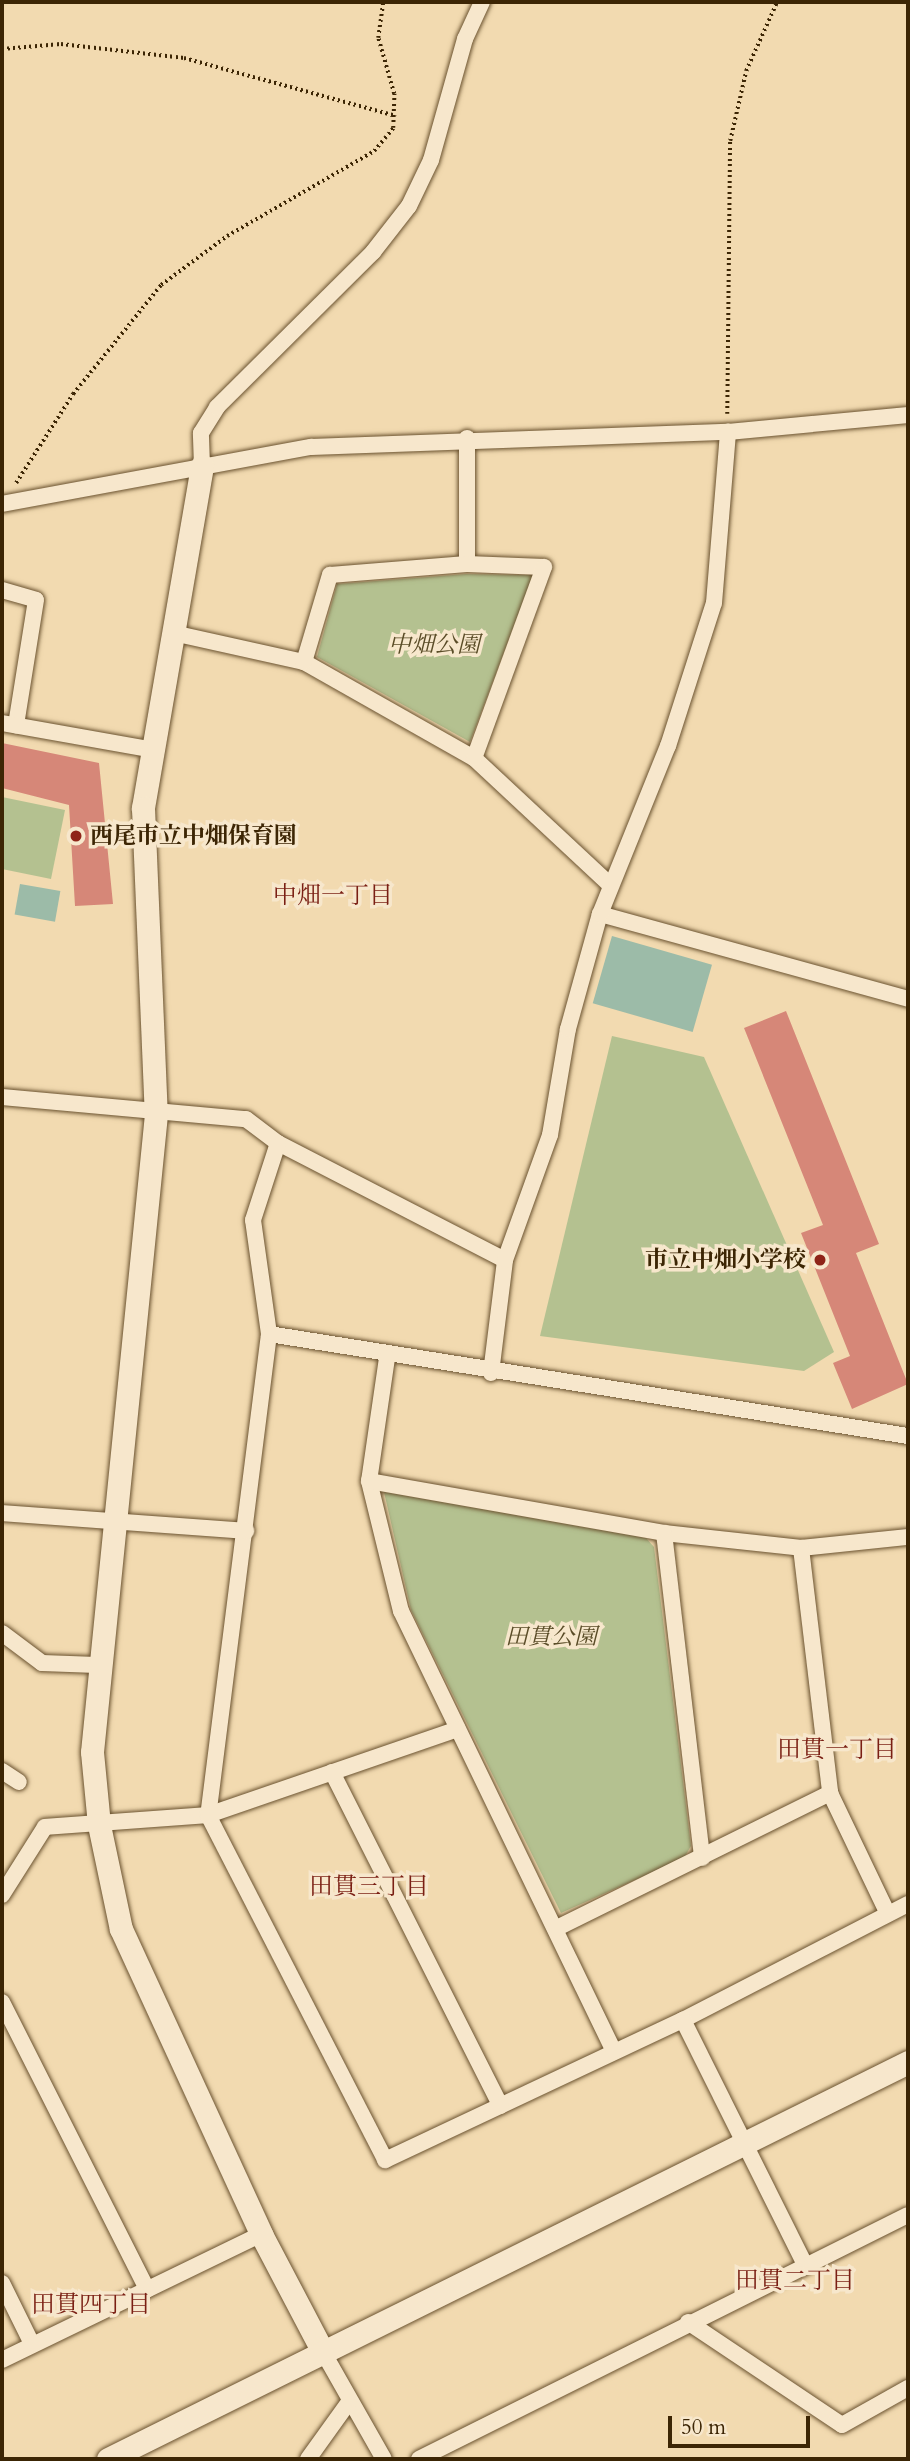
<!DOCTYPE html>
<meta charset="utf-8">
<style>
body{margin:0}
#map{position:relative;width:910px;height:2461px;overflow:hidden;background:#f2dab0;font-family:Cardo,"Noto Serif JP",serif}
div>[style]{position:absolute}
.green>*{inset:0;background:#b4c190}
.water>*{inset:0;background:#9cbba8;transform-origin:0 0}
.building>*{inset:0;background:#d68778}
.path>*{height:3.5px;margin-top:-1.75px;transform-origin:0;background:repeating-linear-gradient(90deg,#3c2504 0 2px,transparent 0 5.5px)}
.roads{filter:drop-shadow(0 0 2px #6a522f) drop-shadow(0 0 2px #6a522f)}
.street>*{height:16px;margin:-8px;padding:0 8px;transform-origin:8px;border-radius:8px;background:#f7e7cc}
.secondary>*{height:23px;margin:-11.5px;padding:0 11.5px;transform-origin:11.5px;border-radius:11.5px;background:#f7e7cc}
.dots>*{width:19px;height:19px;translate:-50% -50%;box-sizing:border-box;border:4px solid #f7e7cc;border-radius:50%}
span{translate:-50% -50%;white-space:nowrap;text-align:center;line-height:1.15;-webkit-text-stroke:7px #f7e7cc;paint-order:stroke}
.park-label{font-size:23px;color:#5a4c27;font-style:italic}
.poi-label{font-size:23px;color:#3c2504;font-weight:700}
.left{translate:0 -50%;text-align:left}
.right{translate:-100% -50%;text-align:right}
.neighbourhood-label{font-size:24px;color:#7a1f14}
.frame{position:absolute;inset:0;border:4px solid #3c2504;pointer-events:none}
.scale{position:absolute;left:668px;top:2416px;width:142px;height:32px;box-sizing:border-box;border:4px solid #3c2504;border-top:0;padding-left:9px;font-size:21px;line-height:24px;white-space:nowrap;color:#3c2504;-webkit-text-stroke:5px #f7e7cc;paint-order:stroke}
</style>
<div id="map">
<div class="green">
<div style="clip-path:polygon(466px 574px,533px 575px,470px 742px,317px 657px,337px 584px)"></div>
<div style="clip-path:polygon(2px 797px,65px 810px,51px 879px,2px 869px)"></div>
<div style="clip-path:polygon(612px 1036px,704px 1057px,834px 1352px,804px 1371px,540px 1336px)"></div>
<div style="clip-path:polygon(384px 1492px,646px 1538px,654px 1547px,691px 1846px,684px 1858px,561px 1913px,411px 1610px)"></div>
</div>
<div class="water">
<div style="left:20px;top:884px;width:41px;height:31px;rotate:10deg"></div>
<div style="left:612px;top:936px;width:104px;height:70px;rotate:16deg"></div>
</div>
<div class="building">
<div style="clip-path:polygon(2px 743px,99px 763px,113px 904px,75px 906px,69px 805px,2px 788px)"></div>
<div style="clip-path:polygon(786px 1011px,879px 1244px,856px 1253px,908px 1384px,852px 1409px,833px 1363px,850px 1356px,801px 1233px,823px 1225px,744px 1028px)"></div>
</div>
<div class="path">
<div style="left:2px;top:49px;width:59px;rotate:-4.8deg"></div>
<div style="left:61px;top:44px;width:124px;rotate:6.5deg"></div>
<div style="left:184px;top:58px;width:220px;rotate:15.3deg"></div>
<div style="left:727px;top:414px;width:273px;rotate:-89.4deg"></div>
<div style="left:730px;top:141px;width:72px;rotate:-77.1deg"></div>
<div style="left:746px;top:71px;width:76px;rotate:-65.8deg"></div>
<div style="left:16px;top:483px;width:106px;rotate:-57.4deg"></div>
<div style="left:73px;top:394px;width:140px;rotate:-51.1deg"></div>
<div style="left:161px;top:285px;width:82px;rotate:-36.6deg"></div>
<div style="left:227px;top:236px;width:170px;rotate:-30deg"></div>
<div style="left:374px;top:151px;width:30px;rotate:-50deg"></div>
<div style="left:393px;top:128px;width:34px;rotate:-88deg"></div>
<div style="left:394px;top:94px;width:58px;rotate:-105.9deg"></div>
<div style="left:378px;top:38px;width:36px;rotate:-82deg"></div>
</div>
<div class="roads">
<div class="street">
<div style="left:467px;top:438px;width:126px;rotate:90deg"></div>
<div style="left:202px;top:466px;width:33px;rotate:-92deg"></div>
<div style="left:201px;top:433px;width:31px;rotate:-58deg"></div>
<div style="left:217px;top:407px;width:220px;rotate:-44.8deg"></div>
<div style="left:373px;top:252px;width:58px;rotate:-52deg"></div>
<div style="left:409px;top:206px;width:51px;rotate:-64.4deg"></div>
<div style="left:431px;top:160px;width:126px;rotate:-74.3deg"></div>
<div style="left:465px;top:39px;width:41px;rotate:-65.3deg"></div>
<div style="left:2px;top:504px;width:314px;rotate:-10.5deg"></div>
<div style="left:311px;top:447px;width:417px;rotate:-2.1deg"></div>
<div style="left:728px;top:432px;width:181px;rotate:-5.4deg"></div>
<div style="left:2px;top:590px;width:35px;rotate:16deg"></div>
<div style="left:36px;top:600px;width:127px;rotate:99.1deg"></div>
<div style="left:173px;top:633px;width:134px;rotate:12.5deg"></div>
<div style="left:304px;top:662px;width:195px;rotate:29.5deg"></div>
<div style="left:474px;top:758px;width:185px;rotate:43deg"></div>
<div style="left:304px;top:662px;width:91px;rotate:-73.4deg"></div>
<div style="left:330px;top:575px;width:137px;rotate:-4.6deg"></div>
<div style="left:467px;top:564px;width:77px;rotate:2.2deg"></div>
<div style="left:544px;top:567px;width:203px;rotate:110.1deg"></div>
<div style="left:2px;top:723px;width:153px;rotate:10.1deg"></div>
<div style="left:600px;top:914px;width:320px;rotate:15.4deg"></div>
<div style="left:2px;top:1097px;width:245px;rotate:5.2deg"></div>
<div style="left:246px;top:1119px;width:40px;rotate:37deg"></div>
<div style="left:278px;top:1143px;width:255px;rotate:27.3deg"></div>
<div style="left:278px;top:1143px;width:81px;rotate:108deg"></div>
<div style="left:253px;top:1220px;width:115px;rotate:82deg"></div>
<div style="left:269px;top:1334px;width:485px;rotate:97.2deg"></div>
<div style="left:208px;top:1815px;width:388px;rotate:62.8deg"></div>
<div style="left:385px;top:2160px;width:329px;rotate:-25.2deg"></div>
<div style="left:683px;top:2020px;width:253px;rotate:-27.3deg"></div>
<div style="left:269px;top:1334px;width:647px;rotate:9.07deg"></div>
<div style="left:387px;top:1358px;width:124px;rotate:98.3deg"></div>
<div style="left:369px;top:1481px;width:134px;rotate:76.2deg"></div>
<div style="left:401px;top:1611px;width:488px;rotate:64.2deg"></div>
<div style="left:491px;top:1373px;width:114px;rotate:-82.9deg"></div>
<div style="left:505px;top:1260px;width:133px;rotate:-70.2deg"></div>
<div style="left:550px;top:1135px;width:108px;rotate:-80.4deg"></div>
<div style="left:568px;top:1029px;width:119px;rotate:-74.5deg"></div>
<div style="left:600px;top:914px;width:181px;rotate:-68deg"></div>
<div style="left:668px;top:746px;width:150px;rotate:-72.2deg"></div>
<div style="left:714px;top:603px;width:172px;rotate:-85.3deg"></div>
<div style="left:369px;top:1481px;width:300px;rotate:10deg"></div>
<div style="left:664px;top:1533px;width:138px;rotate:6.2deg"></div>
<div style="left:801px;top:1548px;width:108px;rotate:-5.9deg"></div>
<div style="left:2px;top:1513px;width:245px;rotate:4.2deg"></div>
<div style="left:664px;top:1533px;width:327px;rotate:83.3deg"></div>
<div style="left:801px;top:1548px;width:247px;rotate:83.2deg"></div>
<div style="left:830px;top:1793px;width:134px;rotate:64.4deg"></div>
<div style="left:2px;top:1633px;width:50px;rotate:36.9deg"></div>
<div style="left:42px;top:1663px;width:55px;rotate:2.1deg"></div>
<div style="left:2px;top:1771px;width:20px;rotate:33deg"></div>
<div style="left:332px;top:1772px;width:374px;rotate:63.2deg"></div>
<div style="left:2px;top:1895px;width:80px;rotate:-57.7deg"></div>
<div style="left:45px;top:1827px;width:163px;rotate:-4.2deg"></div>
<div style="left:208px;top:1815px;width:264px;rotate:-19deg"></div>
<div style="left:557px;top:1928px;width:305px;rotate:-26.3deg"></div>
<div style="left:2px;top:2002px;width:322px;rotate:63.2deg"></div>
<div style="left:683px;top:2020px;width:274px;rotate:63.5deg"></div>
<div style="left:2px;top:2283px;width:68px;rotate:63.8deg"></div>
<div style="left:688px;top:2322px;width:185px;rotate:33.8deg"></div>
<div style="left:842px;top:2425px;width:76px;rotate:-29.3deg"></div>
<div style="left:322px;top:2350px;width:125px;rotate:60.4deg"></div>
<div style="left:2px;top:2360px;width:288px;rotate:-25.9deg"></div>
<div style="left:308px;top:2459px;width:70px;rotate:-54.3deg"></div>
<div style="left:419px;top:2459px;width:546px;rotate:-26.52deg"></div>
</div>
<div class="secondary">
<div style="left:202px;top:466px;width:347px;rotate:99.8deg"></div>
<div style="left:143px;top:808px;width:306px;rotate:87.6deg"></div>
<div style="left:156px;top:1114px;width:641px;rotate:95.73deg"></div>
<div style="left:92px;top:1752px;width:73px;rotate:84.5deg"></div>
<div style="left:99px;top:1825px;width:106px;rotate:78.1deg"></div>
<div style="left:121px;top:1929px;width:336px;rotate:65.3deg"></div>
<div style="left:261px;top:2234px;width:131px;rotate:62.3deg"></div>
<div style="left:108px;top:2459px;width:893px;rotate:-26.39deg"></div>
</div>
</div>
<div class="dots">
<div style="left:76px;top:836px;background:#8f2418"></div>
<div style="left:820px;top:1260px;background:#8f2418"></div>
</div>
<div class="park-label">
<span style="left:434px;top:645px">中畑公園</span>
<span style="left:551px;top:1637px">田貫公園</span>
</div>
<div class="poi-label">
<span class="left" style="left:90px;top:836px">西尾市立中畑保育園</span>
<span class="right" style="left:806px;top:1260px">市立中畑小学校</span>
</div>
<div class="neighbourhood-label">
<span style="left:333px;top:896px">中畑一丁目</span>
<span style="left:837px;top:1750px">田貫一丁目</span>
<span style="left:369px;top:1887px">田貫三丁目</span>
<span style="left:795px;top:2281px">田貫二丁目</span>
<span style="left:91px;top:2305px">田貫四丁目</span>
</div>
<div class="frame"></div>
<div class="scale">50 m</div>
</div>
